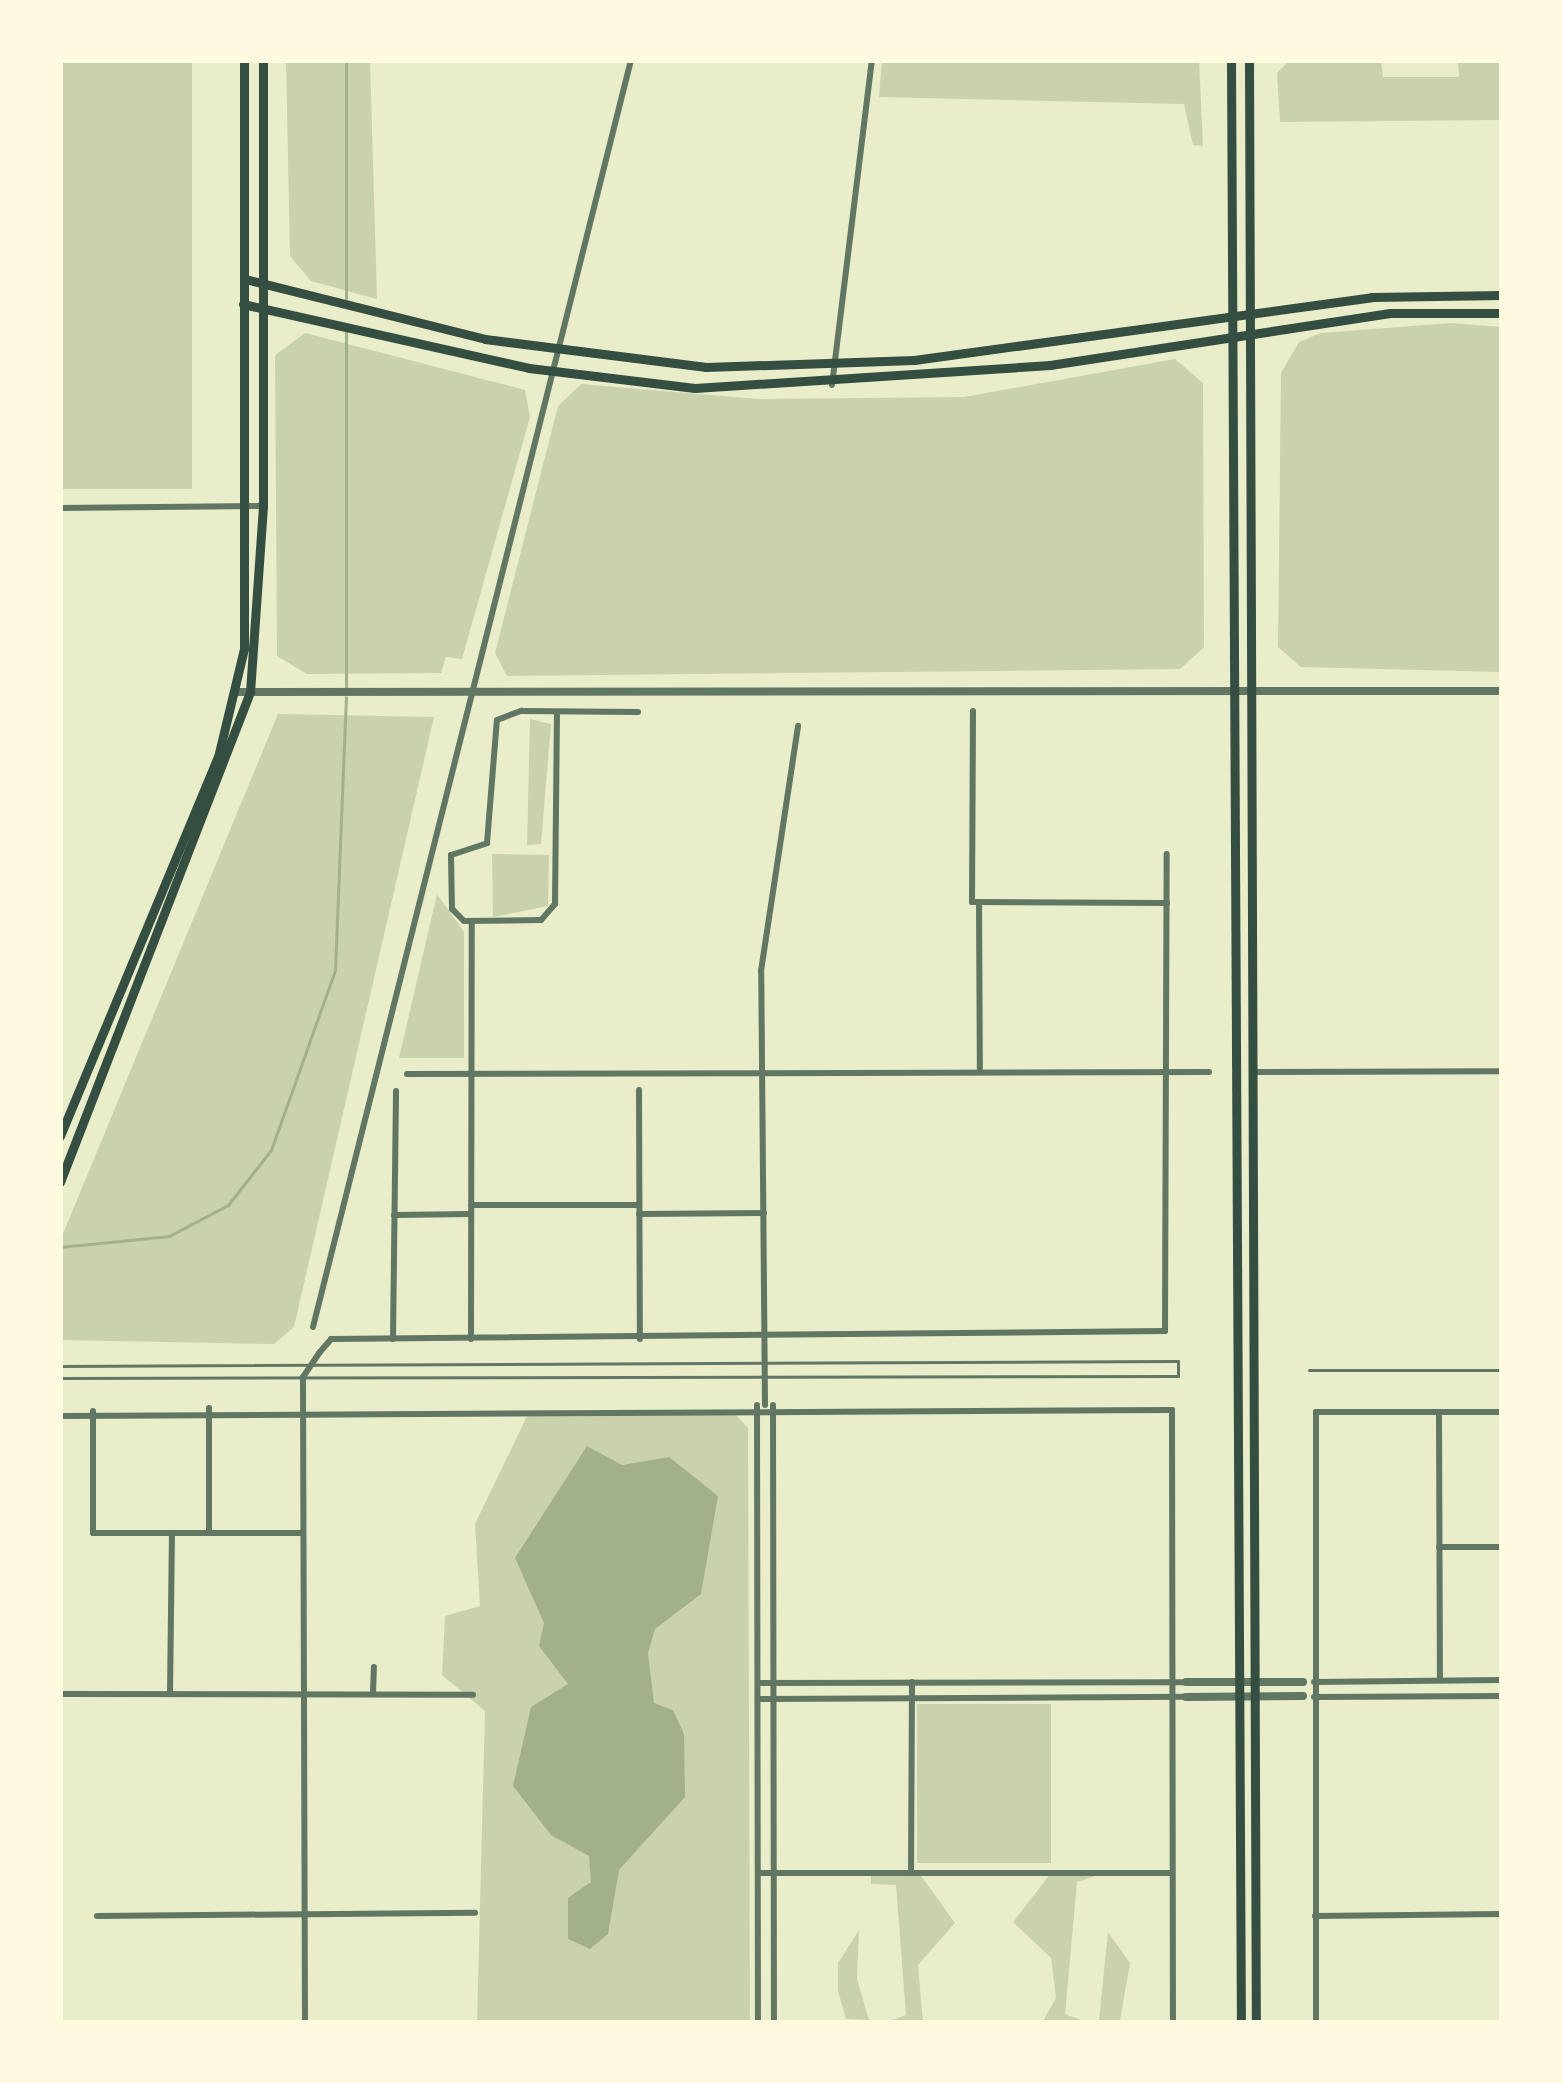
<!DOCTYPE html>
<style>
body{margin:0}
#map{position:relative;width:1562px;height:2083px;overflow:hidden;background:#e9edc9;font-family:"Golos Text",sans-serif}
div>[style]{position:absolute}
.green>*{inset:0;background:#cad2ad;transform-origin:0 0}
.water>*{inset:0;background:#a3b18a}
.stream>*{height:3px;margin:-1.5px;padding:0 1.5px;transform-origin:1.5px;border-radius:1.5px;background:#a3b18a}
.service>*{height:3px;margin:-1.5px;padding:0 1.5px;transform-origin:1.5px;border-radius:1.5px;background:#617663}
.minor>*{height:6px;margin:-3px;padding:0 3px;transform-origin:3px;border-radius:3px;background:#617663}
.tertiary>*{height:8px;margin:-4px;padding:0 4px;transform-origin:4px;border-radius:4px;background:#617663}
.secondary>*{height:9px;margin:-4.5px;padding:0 4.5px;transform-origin:4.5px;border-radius:4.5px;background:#344e41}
span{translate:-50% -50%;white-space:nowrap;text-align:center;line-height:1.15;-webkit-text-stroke:9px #fefae0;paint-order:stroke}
.frame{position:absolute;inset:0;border:63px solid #fefae0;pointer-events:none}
</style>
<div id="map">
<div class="green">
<div style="left:60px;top:60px;width:132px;height:429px"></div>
<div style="clip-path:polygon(286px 60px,370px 60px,377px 299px,311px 281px,290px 256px)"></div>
<div style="clip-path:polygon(882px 60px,1199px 60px,1203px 146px,1193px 145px,1184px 104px,879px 97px)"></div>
<div style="clip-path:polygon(1290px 60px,1381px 60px,1383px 77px,1459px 77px,1458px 60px,1502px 60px,1502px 120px,1280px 122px,1277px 73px)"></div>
<div style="clip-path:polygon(1451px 323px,1502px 327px,1502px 672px,1301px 667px,1278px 647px,1281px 373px,1299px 342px,1321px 333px)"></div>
<div style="clip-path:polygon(305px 333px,525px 390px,530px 417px,462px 659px,446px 657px,441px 673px,307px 674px,277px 656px,275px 355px)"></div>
<div style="clip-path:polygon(1175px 359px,1203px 383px,1204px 647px,1180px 669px,507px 676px,495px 653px,558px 406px,581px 384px,758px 399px,964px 397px)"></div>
<div style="clip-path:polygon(278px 714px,434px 717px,294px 1327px,274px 1344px,60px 1340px,60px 1241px)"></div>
<div style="clip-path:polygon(530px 719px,551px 724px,541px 844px,527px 845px)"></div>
<div style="clip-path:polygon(492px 854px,549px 855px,548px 906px,493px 917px)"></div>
<div style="clip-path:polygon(437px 894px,464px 932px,464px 1058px,399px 1058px)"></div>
<div style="clip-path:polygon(528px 1414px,736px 1415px,748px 1428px,750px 2023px,477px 2023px,485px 1711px,442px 1675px,445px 1616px,480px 1606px,475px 1524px)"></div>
<div style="left:917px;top:1704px;width:134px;height:159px"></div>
<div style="clip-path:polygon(871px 1873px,919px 1873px,955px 1923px,918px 1965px,923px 2023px,885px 2023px,906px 2015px,896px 1885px,871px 1884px)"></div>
<div style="clip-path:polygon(1051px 1873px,1104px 1873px,1077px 1882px,1065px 2014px,1089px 2023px,1042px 2023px,1056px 1998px,1051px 1958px,1013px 1922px)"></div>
<div style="clip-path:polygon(859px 1930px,857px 1979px,869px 2020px,846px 2019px,838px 1991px,838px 1963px)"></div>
<div style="clip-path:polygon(1108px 1932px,1130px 1963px,1120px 2020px,1099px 2020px)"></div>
</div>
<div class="water">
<div style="clip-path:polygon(587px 1446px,622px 1465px,669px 1457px,718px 1496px,701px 1594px,655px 1629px,648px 1653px,654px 1703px,673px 1710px,684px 1734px,685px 1797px,619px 1870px,608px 1934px,590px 1949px,568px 1939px,568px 1898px,591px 1882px,589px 1856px,551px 1835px,513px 1786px,531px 1707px,568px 1684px,539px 1646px,544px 1623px,515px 1558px)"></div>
</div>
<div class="stream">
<div style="left:346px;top:298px;width:238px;rotate:-90deg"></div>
<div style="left:346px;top:688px;width:357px;rotate:-90deg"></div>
<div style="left:60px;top:1247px;width:110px;rotate:-5.8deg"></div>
<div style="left:169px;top:1236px;width:67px;rotate:-27.7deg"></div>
<div style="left:228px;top:1205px;width:70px;rotate:-52deg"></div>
<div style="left:271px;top:1150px;width:191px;rotate:-70.4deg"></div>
<div style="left:335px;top:970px;width:273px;rotate:-87.7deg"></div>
</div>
<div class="service">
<div style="left:60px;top:1366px;width:1118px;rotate:-0.26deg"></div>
<div style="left:1178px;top:1361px;width:15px;rotate:90deg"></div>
<div style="left:1178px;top:1376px;width:1118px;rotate:179.9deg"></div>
<div style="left:1309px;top:1370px;width:193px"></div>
</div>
<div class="minor">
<div style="left:832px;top:385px;width:327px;rotate:-83deg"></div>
<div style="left:60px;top:508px;width:203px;rotate:-0.6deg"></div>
<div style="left:973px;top:711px;width:191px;rotate:90.3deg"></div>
<div style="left:972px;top:902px;width:195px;rotate:0.3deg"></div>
<div style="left:557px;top:712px;width:192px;rotate:90.6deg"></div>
<div style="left:555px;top:904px;width:21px;rotate:131deg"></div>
<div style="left:541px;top:920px;width:77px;rotate:179.3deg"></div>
<div style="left:464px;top:921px;width:17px;rotate:-135deg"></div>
<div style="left:452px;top:909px;width:54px;rotate:-91.1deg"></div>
<div style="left:451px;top:855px;width:38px;rotate:-18deg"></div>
<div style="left:487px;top:843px;width:123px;rotate:-85.4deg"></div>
<div style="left:497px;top:720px;width:26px;rotate:-21deg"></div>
<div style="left:521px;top:711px;width:117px;rotate:0.5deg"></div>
<div style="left:979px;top:902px;width:170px;rotate:89.7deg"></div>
<div style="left:1253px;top:1072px;width:249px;rotate:-0.2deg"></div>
<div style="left:407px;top:1074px;width:802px;rotate:-0.14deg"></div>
<div style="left:639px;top:1090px;width:249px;rotate:89.8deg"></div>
<div style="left:471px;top:1205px;width:168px"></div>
<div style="left:639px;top:1214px;width:125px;rotate:-0.5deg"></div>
<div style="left:394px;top:1215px;width:77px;rotate:-0.7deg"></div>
<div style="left:313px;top:1327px;width:1306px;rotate:-75.91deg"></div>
<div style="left:393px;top:1339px;width:248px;rotate:-89.3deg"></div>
<div style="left:471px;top:1339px;width:417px;rotate:-89.9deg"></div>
<div style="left:757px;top:1405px;width:618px;rotate:89.91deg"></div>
<div style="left:765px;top:1405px;width:434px;rotate:-90.5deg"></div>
<div style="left:761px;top:971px;width:248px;rotate:-81.4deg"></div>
<div style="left:773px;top:1405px;width:618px;rotate:89.91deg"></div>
<div style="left:209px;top:1408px;width:125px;rotate:90deg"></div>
<div style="left:93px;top:1411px;width:122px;rotate:90deg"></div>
<div style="left:93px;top:1533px;width:210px"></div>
<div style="left:1439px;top:1414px;width:266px;rotate:89.8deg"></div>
<div style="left:60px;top:1416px;width:1112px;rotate:-0.31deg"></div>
<div style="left:1172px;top:1410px;width:613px;rotate:89.91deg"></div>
<div style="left:1439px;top:1547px;width:63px"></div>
<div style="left:1314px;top:1682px;width:188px;rotate:-0.6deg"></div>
<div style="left:759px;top:1683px;width:427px;rotate:-0.1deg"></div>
<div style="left:373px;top:1693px;width:26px;rotate:-88deg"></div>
<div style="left:60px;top:1694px;width:413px;rotate:0.1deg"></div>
<div style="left:170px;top:1694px;width:161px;rotate:-89.3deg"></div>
<div style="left:1314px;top:1697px;width:188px;rotate:-0.3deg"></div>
<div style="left:759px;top:1699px;width:427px;rotate:-0.3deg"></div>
<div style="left:759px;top:1873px;width:413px"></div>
<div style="left:911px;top:1873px;width:191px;rotate:-89.7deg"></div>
<div style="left:97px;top:1916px;width:378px;rotate:-0.5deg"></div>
<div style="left:1315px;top:1916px;width:187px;rotate:-0.6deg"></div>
<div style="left:305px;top:2023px;width:646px;rotate:-90.18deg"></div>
<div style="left:303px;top:1377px;width:29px;rotate:-56deg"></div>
<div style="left:319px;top:1353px;width:18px;rotate:-49deg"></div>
<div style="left:331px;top:1339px;width:834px;rotate:-0.55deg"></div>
<div style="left:1165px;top:1331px;width:477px;rotate:-89.8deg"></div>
<div style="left:1316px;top:2023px;width:611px;rotate:-90deg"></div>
<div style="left:1316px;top:1412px;width:186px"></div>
</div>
<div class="tertiary">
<div style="left:236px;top:692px;width:1266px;rotate:-0.05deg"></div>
<div style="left:1186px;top:1682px;width:117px"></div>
<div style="left:1186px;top:1697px;width:117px;rotate:-0.5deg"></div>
</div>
<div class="secondary">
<div style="left:1231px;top:60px;width:1963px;rotate:89.71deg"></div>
<div style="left:1249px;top:60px;width:1963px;rotate:89.8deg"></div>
<div style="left:245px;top:279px;width:247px;rotate:14deg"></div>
<div style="left:485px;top:339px;width:223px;rotate:7.2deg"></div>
<div style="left:706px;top:367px;width:208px;rotate:-1.9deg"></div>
<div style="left:914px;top:360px;width:462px;rotate:-7.8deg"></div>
<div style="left:1372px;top:297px;width:130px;rotate:-0.9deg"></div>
<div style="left:243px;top:304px;width:293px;rotate:12.6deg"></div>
<div style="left:529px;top:368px;width:167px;rotate:6.9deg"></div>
<div style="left:695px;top:388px;width:356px;rotate:-3.7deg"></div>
<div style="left:1050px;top:365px;width:344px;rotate:-8.7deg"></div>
<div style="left:1390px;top:313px;width:112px"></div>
<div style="left:60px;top:1136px;width:411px;rotate:-67.4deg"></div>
<div style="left:218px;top:757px;width:111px;rotate:-76.5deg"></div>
<div style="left:244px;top:649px;width:589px;rotate:-90deg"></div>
<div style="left:60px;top:1182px;width:526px;rotate:-68.81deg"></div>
<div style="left:250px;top:692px;width:186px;rotate:-86deg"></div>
<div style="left:263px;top:506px;width:446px;rotate:-90deg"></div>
</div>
<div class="frame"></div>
</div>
